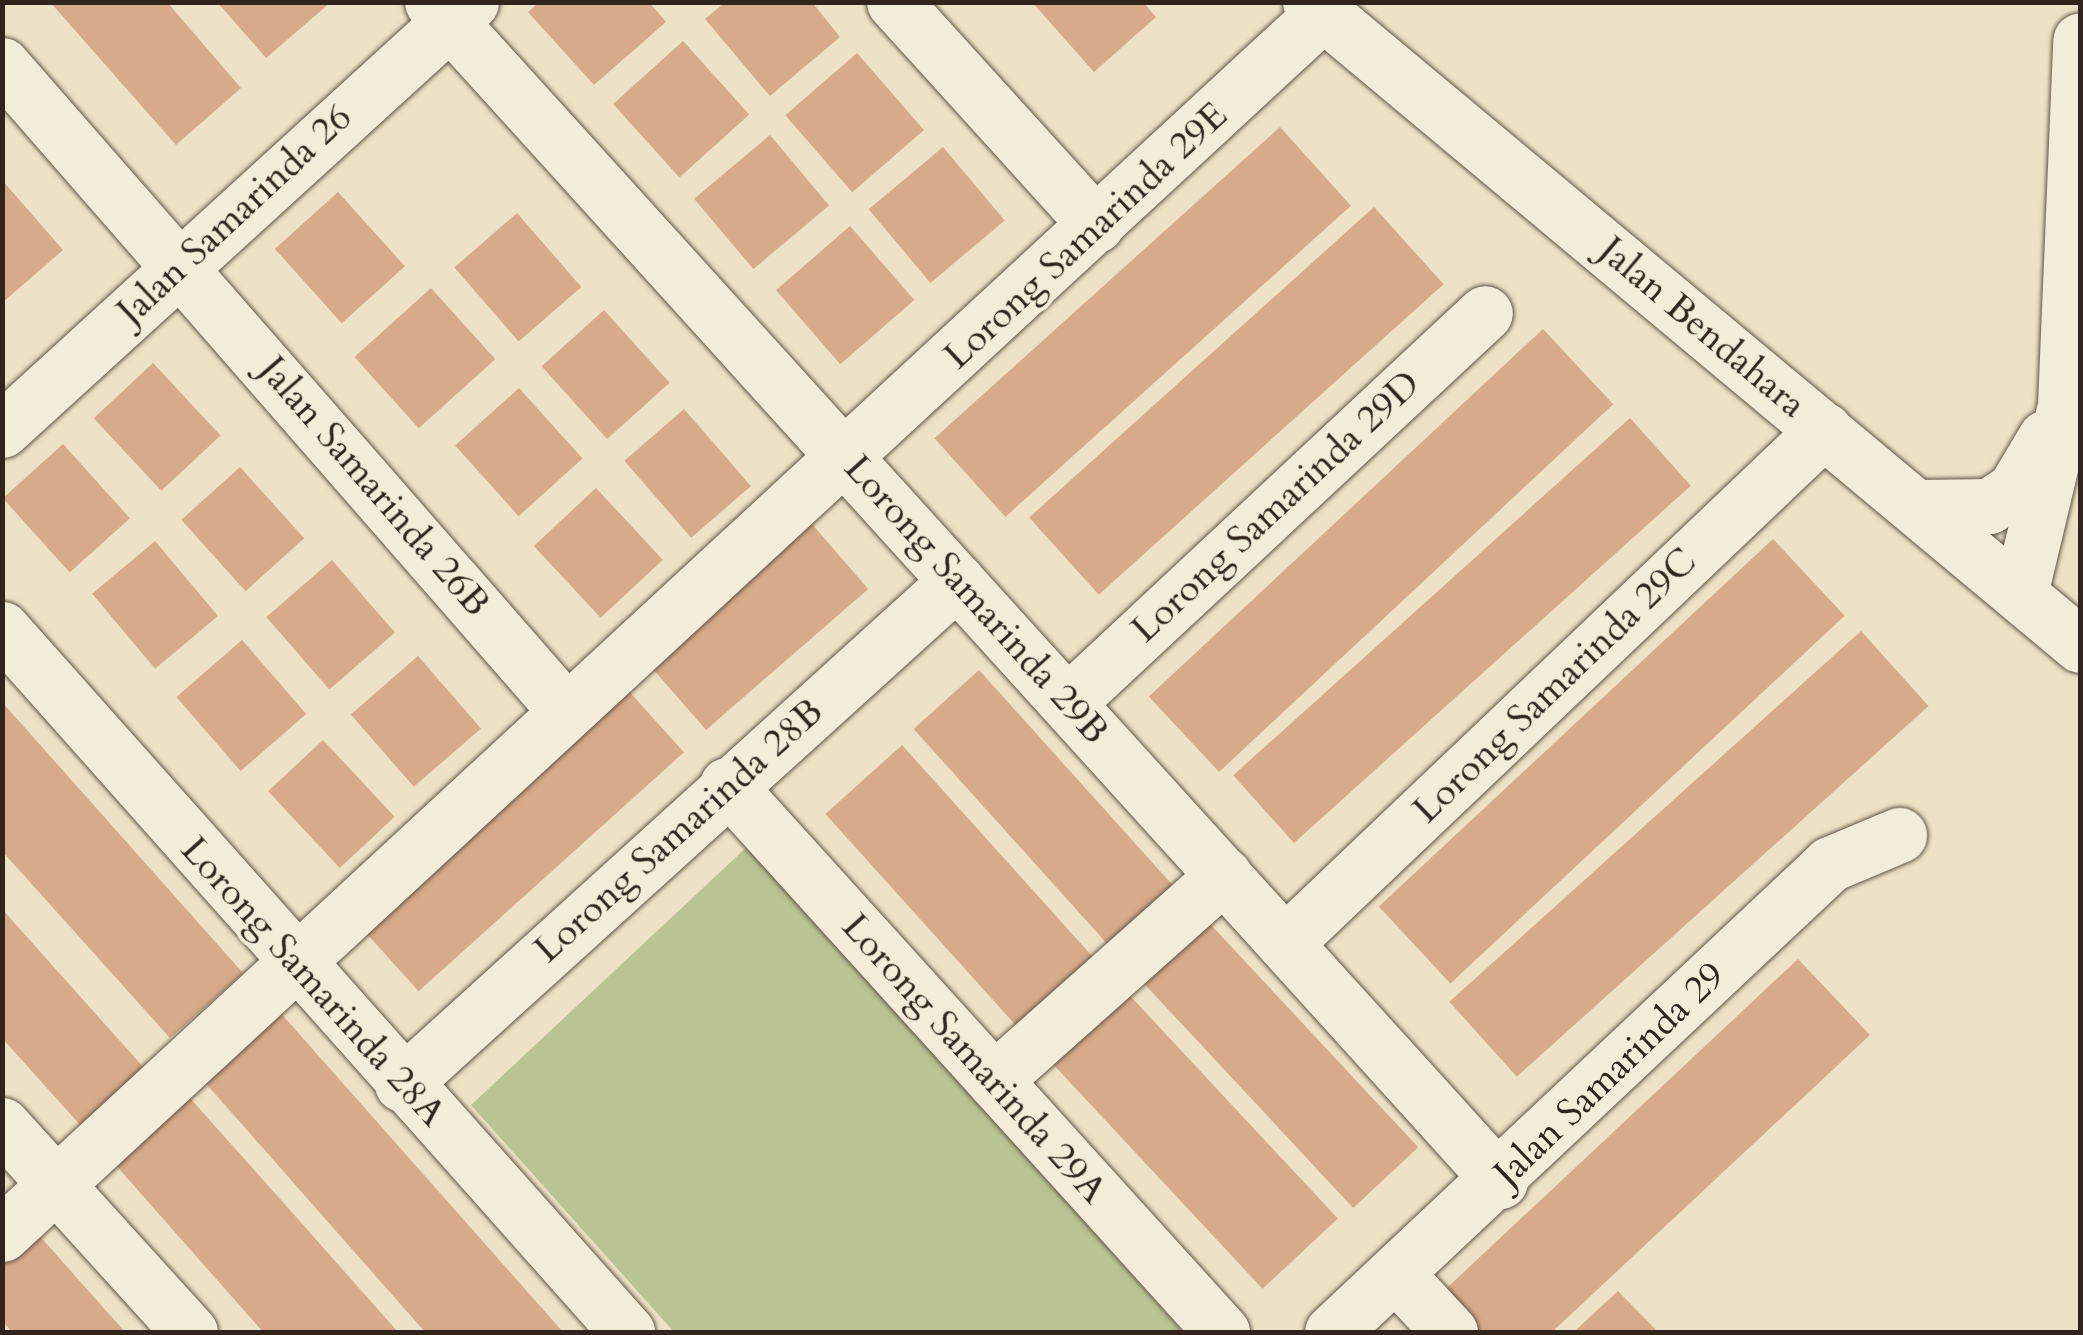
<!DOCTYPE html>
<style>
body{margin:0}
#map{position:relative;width:2083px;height:1335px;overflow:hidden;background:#ede2c5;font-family:Cardo,serif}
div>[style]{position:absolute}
.green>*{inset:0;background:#b9c394}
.building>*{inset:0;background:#d7aa8b;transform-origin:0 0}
.roads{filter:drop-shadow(0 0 2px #605447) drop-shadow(0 0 2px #605447)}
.minor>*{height:55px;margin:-27.5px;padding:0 27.5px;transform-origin:27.5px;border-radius:27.5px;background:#f3ecd9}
span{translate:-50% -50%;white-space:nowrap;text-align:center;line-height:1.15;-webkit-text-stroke:8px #f3ecd9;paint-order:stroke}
.street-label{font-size:38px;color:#31241d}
.frame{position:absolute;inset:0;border:5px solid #31241d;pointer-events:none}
</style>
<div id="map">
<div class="green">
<div style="clip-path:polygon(749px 845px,1183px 1332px,674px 1332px,471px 1105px)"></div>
</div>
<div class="building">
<div style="clip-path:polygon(50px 2px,167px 2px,241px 88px,176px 145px)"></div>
<div style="clip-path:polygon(217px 2px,331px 2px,266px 58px)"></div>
<div style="clip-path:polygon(539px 2px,649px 2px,666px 22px,594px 85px,528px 12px)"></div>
<div style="clip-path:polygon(725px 2px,812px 2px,840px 37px,770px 96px,705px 19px)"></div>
<div style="clip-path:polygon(1032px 2px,1143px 2px,1156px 17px,1094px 72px)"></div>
<div style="left:683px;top:41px;width:99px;height:94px;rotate:48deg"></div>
<div style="left:857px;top:53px;width:102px;height:95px;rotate:49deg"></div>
<div style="left:1280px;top:127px;width:106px;height:465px;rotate:48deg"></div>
<div style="left:770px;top:135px;width:92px;height:99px;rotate:50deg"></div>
<div style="left:943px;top:147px;width:96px;height:97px;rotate:50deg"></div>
<div style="clip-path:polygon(2px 180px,63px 250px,2px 303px)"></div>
<div style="left:338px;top:192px;width:100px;height:85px;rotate:48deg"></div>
<div style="left:1374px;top:207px;width:104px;height:464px;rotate:48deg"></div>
<div style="left:517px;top:213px;width:98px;height:83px;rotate:49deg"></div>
<div style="left:850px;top:226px;width:98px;height:98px;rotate:49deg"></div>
<div style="left:431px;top:288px;width:96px;height:103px;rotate:48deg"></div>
<div style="left:604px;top:310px;width:98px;height:84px;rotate:48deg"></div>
<div style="left:1543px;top:329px;width:103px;height:539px;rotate:47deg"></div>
<div style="left:153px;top:363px;width:99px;height:81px;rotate:47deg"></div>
<div style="left:519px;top:388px;width:95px;height:86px;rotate:48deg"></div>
<div style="left:684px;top:409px;width:102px;height:79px;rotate:49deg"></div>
<div style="left:1630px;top:418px;width:91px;height:534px;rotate:48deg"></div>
<div style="left:63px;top:444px;width:100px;height:81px;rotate:48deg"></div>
<div style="left:240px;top:467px;width:96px;height:79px;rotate:48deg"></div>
<div style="left:596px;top:488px;width:98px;height:85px;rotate:47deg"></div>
<div style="left:804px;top:515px;width:98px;height:215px;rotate:49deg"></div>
<div style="left:1773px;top:539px;width:105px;height:539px;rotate:47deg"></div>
<div style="left:155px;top:541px;width:98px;height:82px;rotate:50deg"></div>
<div style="left:332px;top:560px;width:96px;height:87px;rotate:49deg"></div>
<div style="left:1861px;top:631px;width:101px;height:554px;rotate:48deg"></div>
<div style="left:242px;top:640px;width:98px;height:87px;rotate:49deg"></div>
<div style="left:418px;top:656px;width:96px;height:89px;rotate:49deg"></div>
<div style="left:979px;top:670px;width:295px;height:88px;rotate:48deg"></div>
<div style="left:617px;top:678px;width:100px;height:357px;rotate:48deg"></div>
<div style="clip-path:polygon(2px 702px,243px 973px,170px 1038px,2px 851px)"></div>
<div style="left:323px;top:740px;width:105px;height:75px;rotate:47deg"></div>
<div style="left:902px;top:745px;width:292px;height:103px;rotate:48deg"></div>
<div style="clip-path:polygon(2px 909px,145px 1069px,81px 1126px,2px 1038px)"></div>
<div style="left:1198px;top:911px;width:323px;height:89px;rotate:47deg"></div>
<div style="clip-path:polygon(1798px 959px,1870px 1035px,1552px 1332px,1467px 1332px,1435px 1299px)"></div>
<div style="left:1121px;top:986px;width:318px;height:103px;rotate:47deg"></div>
<div style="clip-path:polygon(278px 1010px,563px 1332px,425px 1332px,201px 1078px)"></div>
<div style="clip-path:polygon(181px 1088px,281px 1200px,398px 1332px,263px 1332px,106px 1154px)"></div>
<div style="clip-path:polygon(29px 1224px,125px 1332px,12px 1332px,2px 1321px,2px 1247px)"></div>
<div style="clip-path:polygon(1618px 1291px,1658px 1332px,1574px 1332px,1592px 1315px)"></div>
</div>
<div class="roads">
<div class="minor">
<div style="left:432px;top:2px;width:1591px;rotate:47.83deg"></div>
<div style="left:894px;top:2px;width:301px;rotate:47.8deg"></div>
<div style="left:1310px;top:2px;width:1003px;rotate:39.86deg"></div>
<div style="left:2px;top:65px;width:856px;rotate:48.88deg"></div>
<div style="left:2px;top:430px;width:635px;rotate:-42.38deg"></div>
<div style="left:1918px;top:507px;width:71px;rotate:-0.8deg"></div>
<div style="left:1989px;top:506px;width:30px;rotate:-33deg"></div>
<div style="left:2014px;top:490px;width:61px;rotate:-59.2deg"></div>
<div style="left:2020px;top:594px;width:194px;rotate:-76.6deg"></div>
<div style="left:2065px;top:405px;width:365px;rotate:-87.6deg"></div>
<div style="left:2px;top:629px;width:941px;rotate:48.36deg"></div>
<div style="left:1068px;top:702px;width:570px;rotate:-43.01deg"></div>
<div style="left:727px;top:785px;width:738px;rotate:47.86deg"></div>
<div style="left:1286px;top:942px;width:743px;rotate:-43.58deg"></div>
<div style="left:994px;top:1080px;width:308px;rotate:-41.7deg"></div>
<div style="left:402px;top:1084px;width:749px;rotate:-42.19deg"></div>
<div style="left:2px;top:1125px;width:280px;rotate:47.8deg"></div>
<div style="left:2px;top:1234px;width:1799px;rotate:-42.75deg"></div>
<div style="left:1397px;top:1275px;width:78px;rotate:47.1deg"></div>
<div style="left:1332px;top:1332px;width:683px;rotate:-43.22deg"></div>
<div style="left:1830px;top:864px;width:75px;rotate:-22.8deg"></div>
</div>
</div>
<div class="street-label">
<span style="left:235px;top:215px;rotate:-43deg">Jalan Samarinda 26</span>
<span style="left:1086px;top:236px;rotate:-43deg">Lorong Samarinda 29E</span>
<span style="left:1702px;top:328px;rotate:40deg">Jalan Bendahara</span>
<span style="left:374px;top:487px;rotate:49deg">Jalan Samarinda 26B</span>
<span style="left:1276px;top:507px;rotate:-43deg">Lorong Samarinda 29D</span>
<span style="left:976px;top:600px;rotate:48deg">Lorong Samarinda 29B</span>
<span style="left:1555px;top:686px;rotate:-44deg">Lorong Samarinda 29C</span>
<span style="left:679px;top:831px;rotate:-42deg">Lorong Samarinda 28B</span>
<span style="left:313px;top:982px;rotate:48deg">Lorong Samarinda 28A</span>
<span style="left:974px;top:1059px;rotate:48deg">Lorong Samarinda 29A</span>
<span style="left:1610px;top:1075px;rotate:-44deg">Jalan Samarinda 29</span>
</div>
<div class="frame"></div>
</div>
